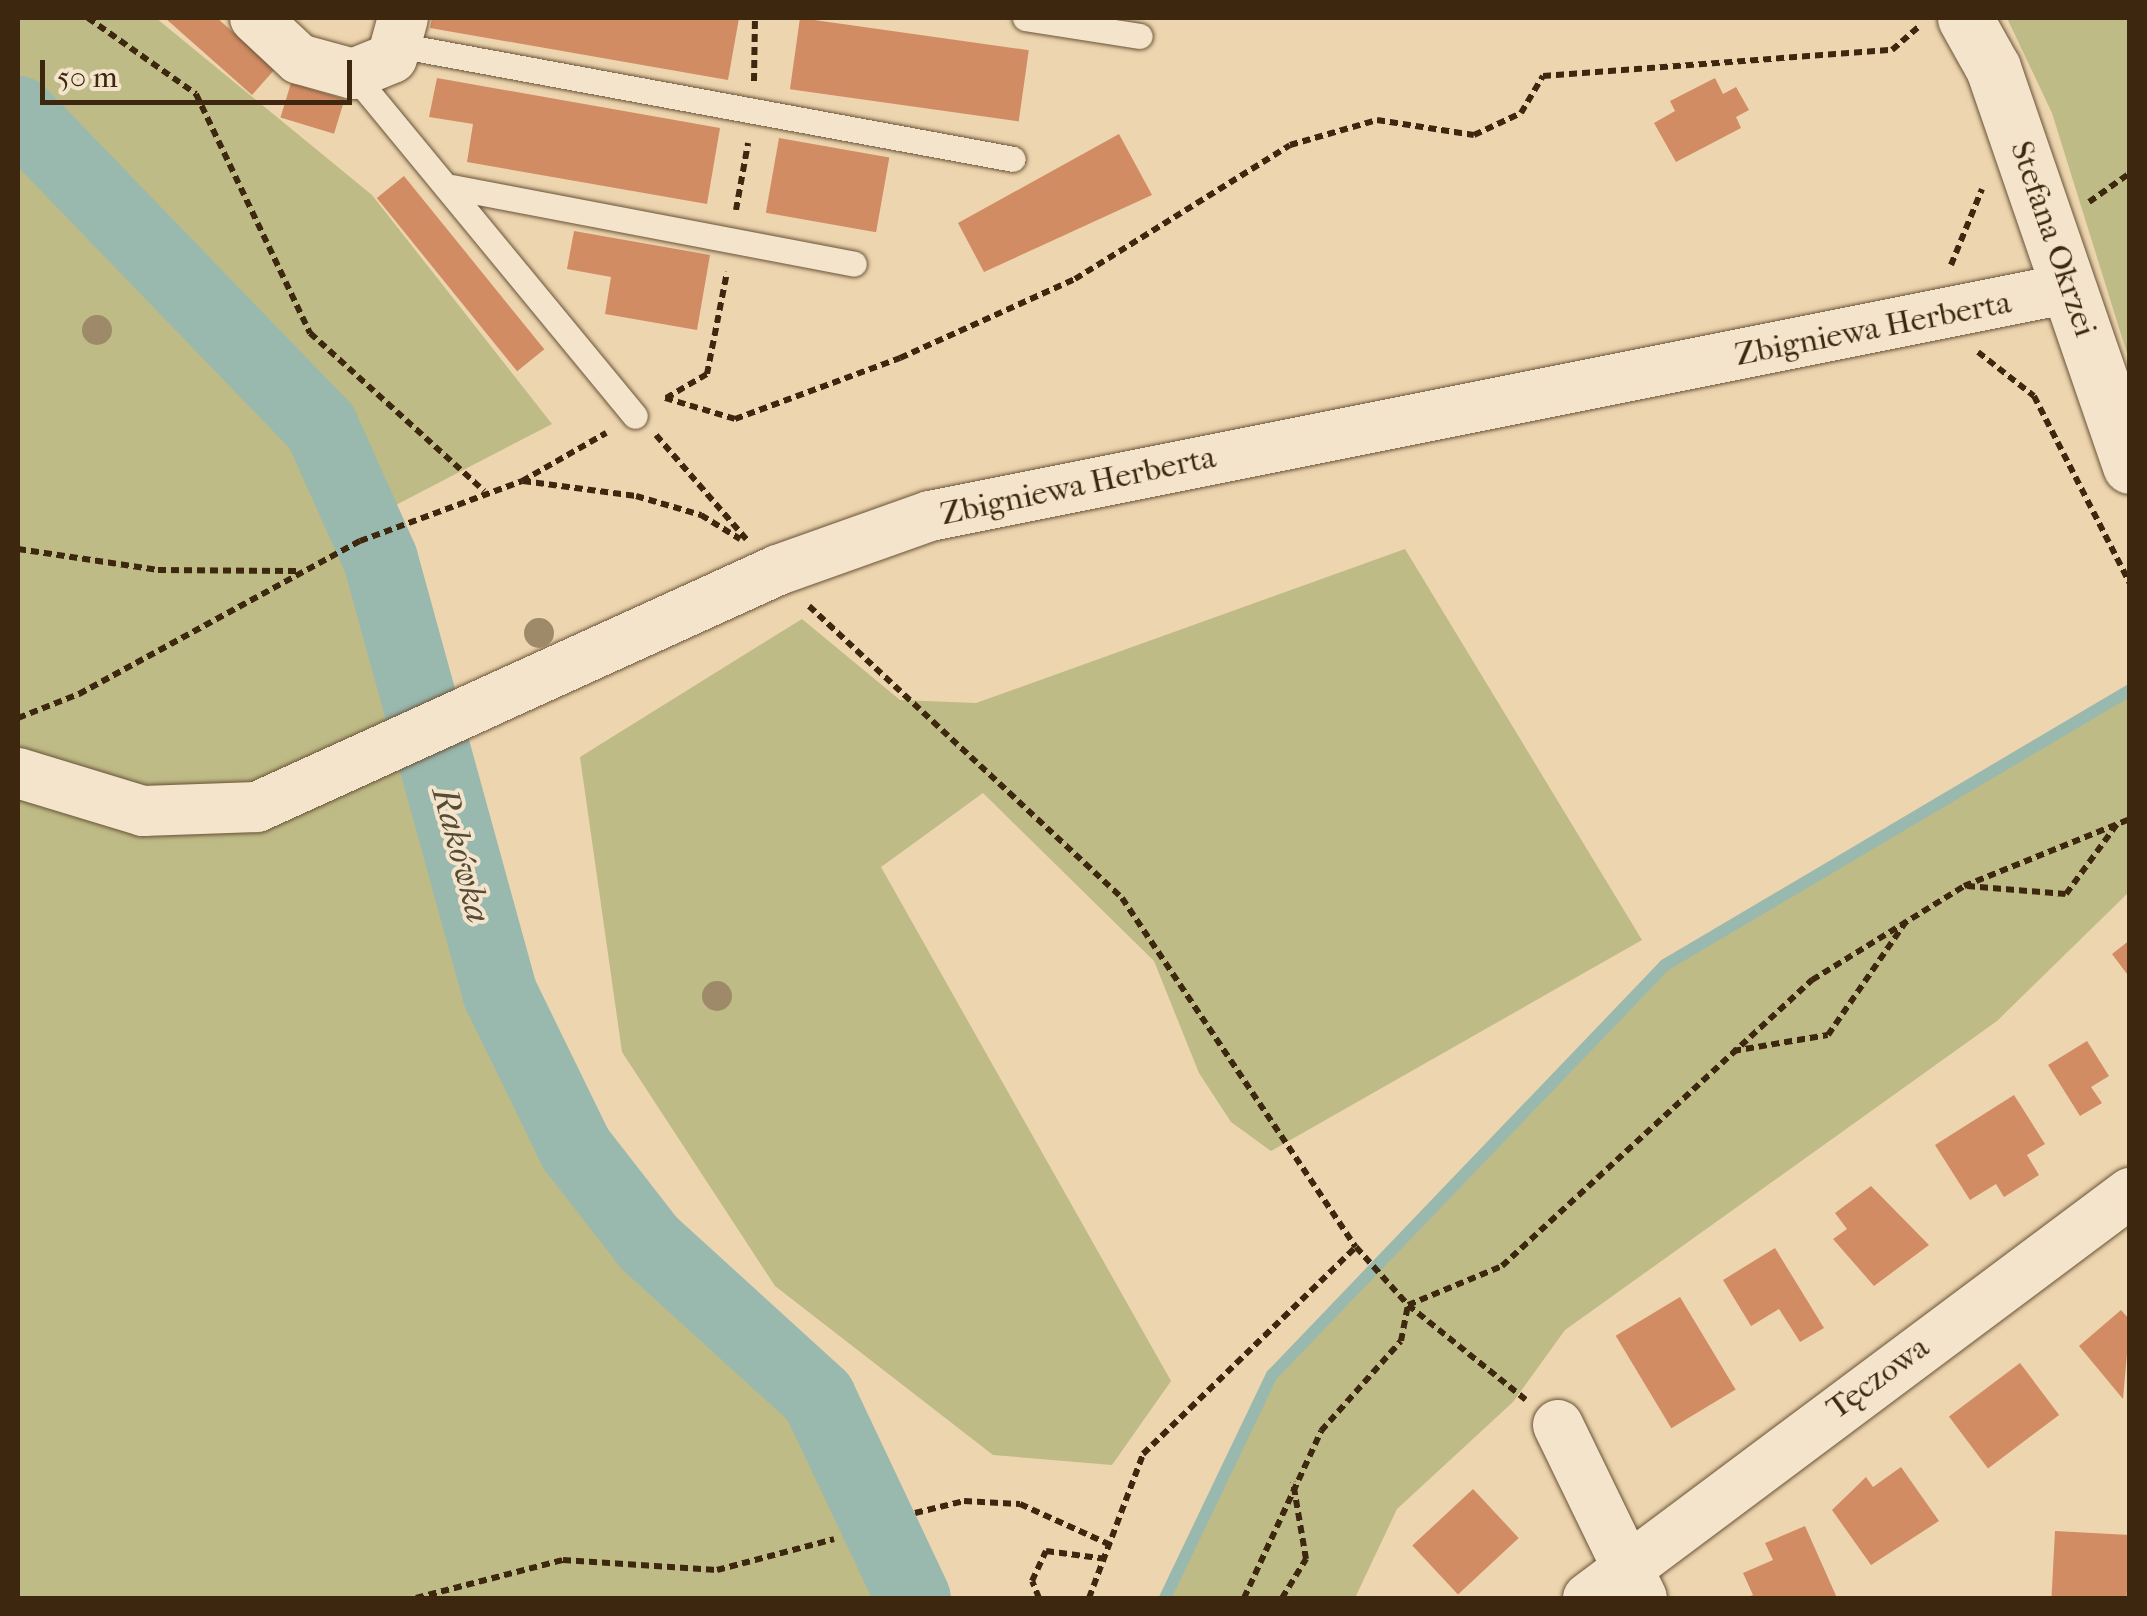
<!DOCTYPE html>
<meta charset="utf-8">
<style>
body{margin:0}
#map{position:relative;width:2147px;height:1616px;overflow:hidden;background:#edd5af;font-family:"IM FELL French Canon",serif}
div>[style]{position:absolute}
.green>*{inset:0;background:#bfbb86}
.stream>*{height:12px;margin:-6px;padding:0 6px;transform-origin:6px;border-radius:6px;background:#99b8ae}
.river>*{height:75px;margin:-37.5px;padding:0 37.5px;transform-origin:37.5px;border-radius:37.5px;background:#99b8ae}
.building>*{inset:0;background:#d28c64;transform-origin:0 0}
.path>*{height:6px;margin-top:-3px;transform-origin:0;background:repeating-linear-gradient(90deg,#3d280f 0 8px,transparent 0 13px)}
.roads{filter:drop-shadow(0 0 2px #695337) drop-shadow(0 0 2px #695337)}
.lane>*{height:25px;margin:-12.5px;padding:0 12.5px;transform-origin:12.5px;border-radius:12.5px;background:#f3e4cb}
.street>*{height:50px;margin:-25px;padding:0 25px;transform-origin:25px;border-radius:25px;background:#f3e4cb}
.secondary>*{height:55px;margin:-27.5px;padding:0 27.5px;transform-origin:27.5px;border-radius:27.5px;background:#f3e4cb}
.trees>*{width:30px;height:30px;margin:-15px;border-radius:50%;background:#9e8a68}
span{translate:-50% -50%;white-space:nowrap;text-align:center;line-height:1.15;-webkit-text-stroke:8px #f3e4cb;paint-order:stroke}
.street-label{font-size:32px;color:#3d280f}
.water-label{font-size:35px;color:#544c37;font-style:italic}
.frame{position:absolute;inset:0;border:20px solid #3d280f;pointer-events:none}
.scale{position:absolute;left:40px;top:60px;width:312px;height:45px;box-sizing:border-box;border:5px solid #3d280f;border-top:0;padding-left:12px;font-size:30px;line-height:35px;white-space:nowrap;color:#3d280f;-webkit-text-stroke:8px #f3e4cb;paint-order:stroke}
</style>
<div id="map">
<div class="green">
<div style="clip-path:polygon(18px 18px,156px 18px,372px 195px,552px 424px,365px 521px,500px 994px,608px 1195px,818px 1397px,913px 1598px,18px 1598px)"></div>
<div style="clip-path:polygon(2007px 18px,2129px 18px,2129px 360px,2052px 113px)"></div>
<div style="clip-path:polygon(1405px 549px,1642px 940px,1271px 1151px,1231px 1122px,1199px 1073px,1154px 961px,983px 793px,881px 867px,1171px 1381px,1112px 1465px,993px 1455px,775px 1286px,622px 1052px,580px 757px,802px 619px,900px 700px,976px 703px)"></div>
<div style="clip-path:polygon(2129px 690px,2129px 892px,1997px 1021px,1565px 1330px,1513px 1402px,1397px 1509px,1355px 1598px,1165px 1598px,1272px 1375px,1665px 965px)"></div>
</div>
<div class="stream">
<div style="left:1165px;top:1598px;width:247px;rotate:-64.4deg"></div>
<div style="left:1272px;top:1375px;width:568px;rotate:-46.21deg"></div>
<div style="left:1665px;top:965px;width:540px;rotate:-30.6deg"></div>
</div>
<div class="river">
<div style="left:18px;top:113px;width:436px;rotate:46deg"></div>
<div style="left:321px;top:427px;width:145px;rotate:65.9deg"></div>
<div style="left:380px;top:559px;width:451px;rotate:74.6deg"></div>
<div style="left:500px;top:994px;width:171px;rotate:64deg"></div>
<div style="left:575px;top:1148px;width:120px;rotate:52.1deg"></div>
<div style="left:649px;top:1243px;width:229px;rotate:42.3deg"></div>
<div style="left:818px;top:1397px;width:222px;rotate:64.7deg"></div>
</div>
<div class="building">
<div style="clip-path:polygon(165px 18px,217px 18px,275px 69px,252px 95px)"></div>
<div style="clip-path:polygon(432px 18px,739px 18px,728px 80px,430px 28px)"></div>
<div style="left:800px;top:18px;width:231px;height:72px;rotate:8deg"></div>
<div style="clip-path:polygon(437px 78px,720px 128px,707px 204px,467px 162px,473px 124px,429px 117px)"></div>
<div style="clip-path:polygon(1715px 78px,1723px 94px,1736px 87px,1749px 110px,1736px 117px,1741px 128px,1676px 162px,1654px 123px,1675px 111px,1670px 101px)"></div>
<div style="left:291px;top:83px;width:56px;height:36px;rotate:17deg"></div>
<div style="clip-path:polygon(1119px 134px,1152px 195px,984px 272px,958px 223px)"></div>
<div style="left:779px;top:138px;width:112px;height:76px;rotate:10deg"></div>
<div style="left:404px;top:176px;width:223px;height:35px;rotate:51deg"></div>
<div style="clip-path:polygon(574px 231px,710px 255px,697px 330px,605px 314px,611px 277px,567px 269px)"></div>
<div style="clip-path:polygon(2130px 940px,2130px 978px,2112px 954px)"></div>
<div style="clip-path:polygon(2087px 1041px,2109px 1076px,2091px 1087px,2102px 1103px,2080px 1116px,2048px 1065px)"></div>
<div style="clip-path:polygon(2014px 1095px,2045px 1144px,2027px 1155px,2039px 1175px,2004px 1197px,1996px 1184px,1970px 1200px,1935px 1145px)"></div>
<div style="clip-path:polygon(1871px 1186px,1929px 1245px,1874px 1286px,1833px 1239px,1847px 1229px,1835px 1213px)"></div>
<div style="clip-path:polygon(1775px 1248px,1824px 1328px,1800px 1342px,1779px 1309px,1751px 1326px,1723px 1280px)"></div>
<div style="left:1680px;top:1297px;width:108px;height:75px;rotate:59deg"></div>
<div style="clip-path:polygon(2121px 1310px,2130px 1320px,2123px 1399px,2079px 1346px)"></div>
<div style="left:2020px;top:1363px;width:65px;height:89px;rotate:53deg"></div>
<div style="clip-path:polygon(1901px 1467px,1939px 1521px,1871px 1565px,1832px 1510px,1866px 1477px,1873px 1487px)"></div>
<div style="left:1473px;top:1489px;width:67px;height:83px;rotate:47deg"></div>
<div style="clip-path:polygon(1805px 1526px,1837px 1598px,1745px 1598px,1753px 1595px,1743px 1573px,1773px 1560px,1765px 1543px)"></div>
<div style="left:2055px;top:1531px;width:75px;height:67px;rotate:3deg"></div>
</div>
<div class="path">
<div style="left:88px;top:18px;width:132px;rotate:35.1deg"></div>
<div style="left:196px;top:94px;width:265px;rotate:64.5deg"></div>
<div style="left:310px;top:333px;width:235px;rotate:42.2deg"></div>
<div style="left:754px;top:81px;width:63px;rotate:-89.1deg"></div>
<div style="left:2089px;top:202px;width:50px;rotate:-35.3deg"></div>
<div style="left:736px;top:210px;width:68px;rotate:-79.8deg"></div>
<div style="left:1951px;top:265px;width:82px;rotate:-67.8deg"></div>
<div style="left:1978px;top:352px;width:71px;rotate:38.2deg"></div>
<div style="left:2034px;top:396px;width:211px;rotate:62.9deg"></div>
<div style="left:665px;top:398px;width:73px;rotate:16.7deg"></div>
<div style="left:735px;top:419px;width:176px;rotate:-20.3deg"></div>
<div style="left:900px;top:358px;width:192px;rotate:-24.3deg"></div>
<div style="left:1075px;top:279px;width:253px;rotate:-31.9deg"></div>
<div style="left:1290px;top:145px;width:91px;rotate:-16deg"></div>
<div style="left:1377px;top:120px;width:98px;rotate:8.8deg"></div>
<div style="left:1474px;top:135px;width:52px;rotate:-25.1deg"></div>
<div style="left:1521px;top:113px;width:43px;rotate:-59.3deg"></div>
<div style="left:1543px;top:76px;width:350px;rotate:-4.3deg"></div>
<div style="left:1892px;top:50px;width:38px;rotate:-41deg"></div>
<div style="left:666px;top:398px;width:48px;rotate:-30.3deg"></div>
<div style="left:707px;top:374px;width:104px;rotate:-78.9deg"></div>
<div style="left:656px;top:435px;width:138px;rotate:49.1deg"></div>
<div style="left:523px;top:481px;width:114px;rotate:7.6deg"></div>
<div style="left:636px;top:496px;width:68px;rotate:16.3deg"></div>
<div style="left:701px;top:515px;width:46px;rotate:31.6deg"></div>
<div style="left:18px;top:549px;width:142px;rotate:8.5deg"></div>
<div style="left:158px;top:570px;width:138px;rotate:0.4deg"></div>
<div style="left:809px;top:606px;width:428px;rotate:43deg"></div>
<div style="left:1122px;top:898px;width:420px;rotate:56.2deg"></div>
<div style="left:1356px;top:1247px;width:78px;rotate:48.1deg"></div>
<div style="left:1408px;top:1305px;width:151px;rotate:38.8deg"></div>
<div style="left:18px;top:718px;width:66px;rotate:-21.5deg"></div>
<div style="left:79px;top:694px;width:320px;rotate:-28.6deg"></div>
<div style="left:360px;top:541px;width:173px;rotate:-20.3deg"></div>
<div style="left:522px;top:481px;width:97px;rotate:-29.7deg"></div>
<div style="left:1967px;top:886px;width:99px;rotate:4.6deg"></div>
<div style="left:2066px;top:894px;width:87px;rotate:-53.9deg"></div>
<div style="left:1733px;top:1051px;width:96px;rotate:-9.6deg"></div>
<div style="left:1828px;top:1035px;width:140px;rotate:-55.5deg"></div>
<div style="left:915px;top:1513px;width:50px;rotate:-13.8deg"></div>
<div style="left:964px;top:1501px;width:56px;rotate:3.1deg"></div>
<div style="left:1020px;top:1504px;width:100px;rotate:24.3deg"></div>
<div style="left:416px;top:1598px;width:152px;rotate:-14.5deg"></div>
<div style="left:563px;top:1560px;width:154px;rotate:3.7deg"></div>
<div style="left:717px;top:1570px;width:121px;rotate:-14.8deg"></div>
<div style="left:1039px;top:1598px;width:18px;rotate:-112deg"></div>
<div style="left:1032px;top:1581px;width:33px;rotate:-65deg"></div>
<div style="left:1046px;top:1551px;width:61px;rotate:7.6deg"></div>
<div style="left:1089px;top:1598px;width:154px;rotate:-69.4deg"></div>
<div style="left:1143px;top:1454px;width:297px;rotate:-44.2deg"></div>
<div style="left:1244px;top:1598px;width:184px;rotate:-65.2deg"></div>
<div style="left:1321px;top:1431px;width:120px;rotate:-48.4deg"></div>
<div style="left:1401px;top:1341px;width:37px;rotate:-79deg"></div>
<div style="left:1408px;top:1305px;width:102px;rotate:-22.5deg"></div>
<div style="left:1502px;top:1266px;width:422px;rotate:-42.7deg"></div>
<div style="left:1812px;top:980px;width:179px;rotate:-31.7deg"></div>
<div style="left:1964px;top:886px;width:179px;rotate:-22deg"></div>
<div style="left:1282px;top:1598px;width:46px;rotate:-58.4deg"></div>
<div style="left:1306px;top:1559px;width:78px;rotate:-99.6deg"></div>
</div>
<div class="roads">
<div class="lane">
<div style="left:1025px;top:18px;width:116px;rotate:8.9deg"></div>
<div style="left:397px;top:45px;width:626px;rotate:10.48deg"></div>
<div style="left:353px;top:74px;width:443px;rotate:50.5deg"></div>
<div style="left:452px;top:187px;width:409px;rotate:10.8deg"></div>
</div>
<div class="street">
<div style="left:255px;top:18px;width:60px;rotate:43deg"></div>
<div style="left:299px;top:59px;width:56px;rotate:15.5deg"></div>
<div style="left:353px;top:74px;width:42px;rotate:-22.3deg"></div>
<div style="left:392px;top:58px;width:41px;rotate:-74.6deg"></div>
<div style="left:18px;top:773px;width:131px;rotate:16.9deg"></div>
<div style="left:143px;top:811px;width:114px;rotate:-2deg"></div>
<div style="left:257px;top:807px;width:572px;rotate:-24.46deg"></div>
<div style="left:778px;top:570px;width:161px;rotate:-19.6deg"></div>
<div style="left:930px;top:516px;width:1163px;rotate:-11.31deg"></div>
<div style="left:1558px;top:1425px;width:192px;rotate:64.1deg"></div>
<div style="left:1588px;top:1598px;width:677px;rotate:-36.77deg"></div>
</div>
<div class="secondary">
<div style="left:1965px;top:18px;width:57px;rotate:60.8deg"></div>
<div style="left:1993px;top:68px;width:421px;rotate:71deg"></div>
</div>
</div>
<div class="trees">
<div style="left:97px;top:330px"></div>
<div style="left:539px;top:633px"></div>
<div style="left:717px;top:996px"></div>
</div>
<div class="street-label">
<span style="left:2053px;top:239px;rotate:71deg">Stefana Okrzei</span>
<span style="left:1873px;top:329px;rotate:-11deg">Zbigniewa Herberta</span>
<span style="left:1078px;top:486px;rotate:-12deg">Zbigniewa Herberta</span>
<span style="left:1878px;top:1378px;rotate:-36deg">Tęczowa</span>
</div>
<div class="water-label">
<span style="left:461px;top:855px;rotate:75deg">Rakówka</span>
</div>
<div class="frame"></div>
<div class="scale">50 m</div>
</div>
